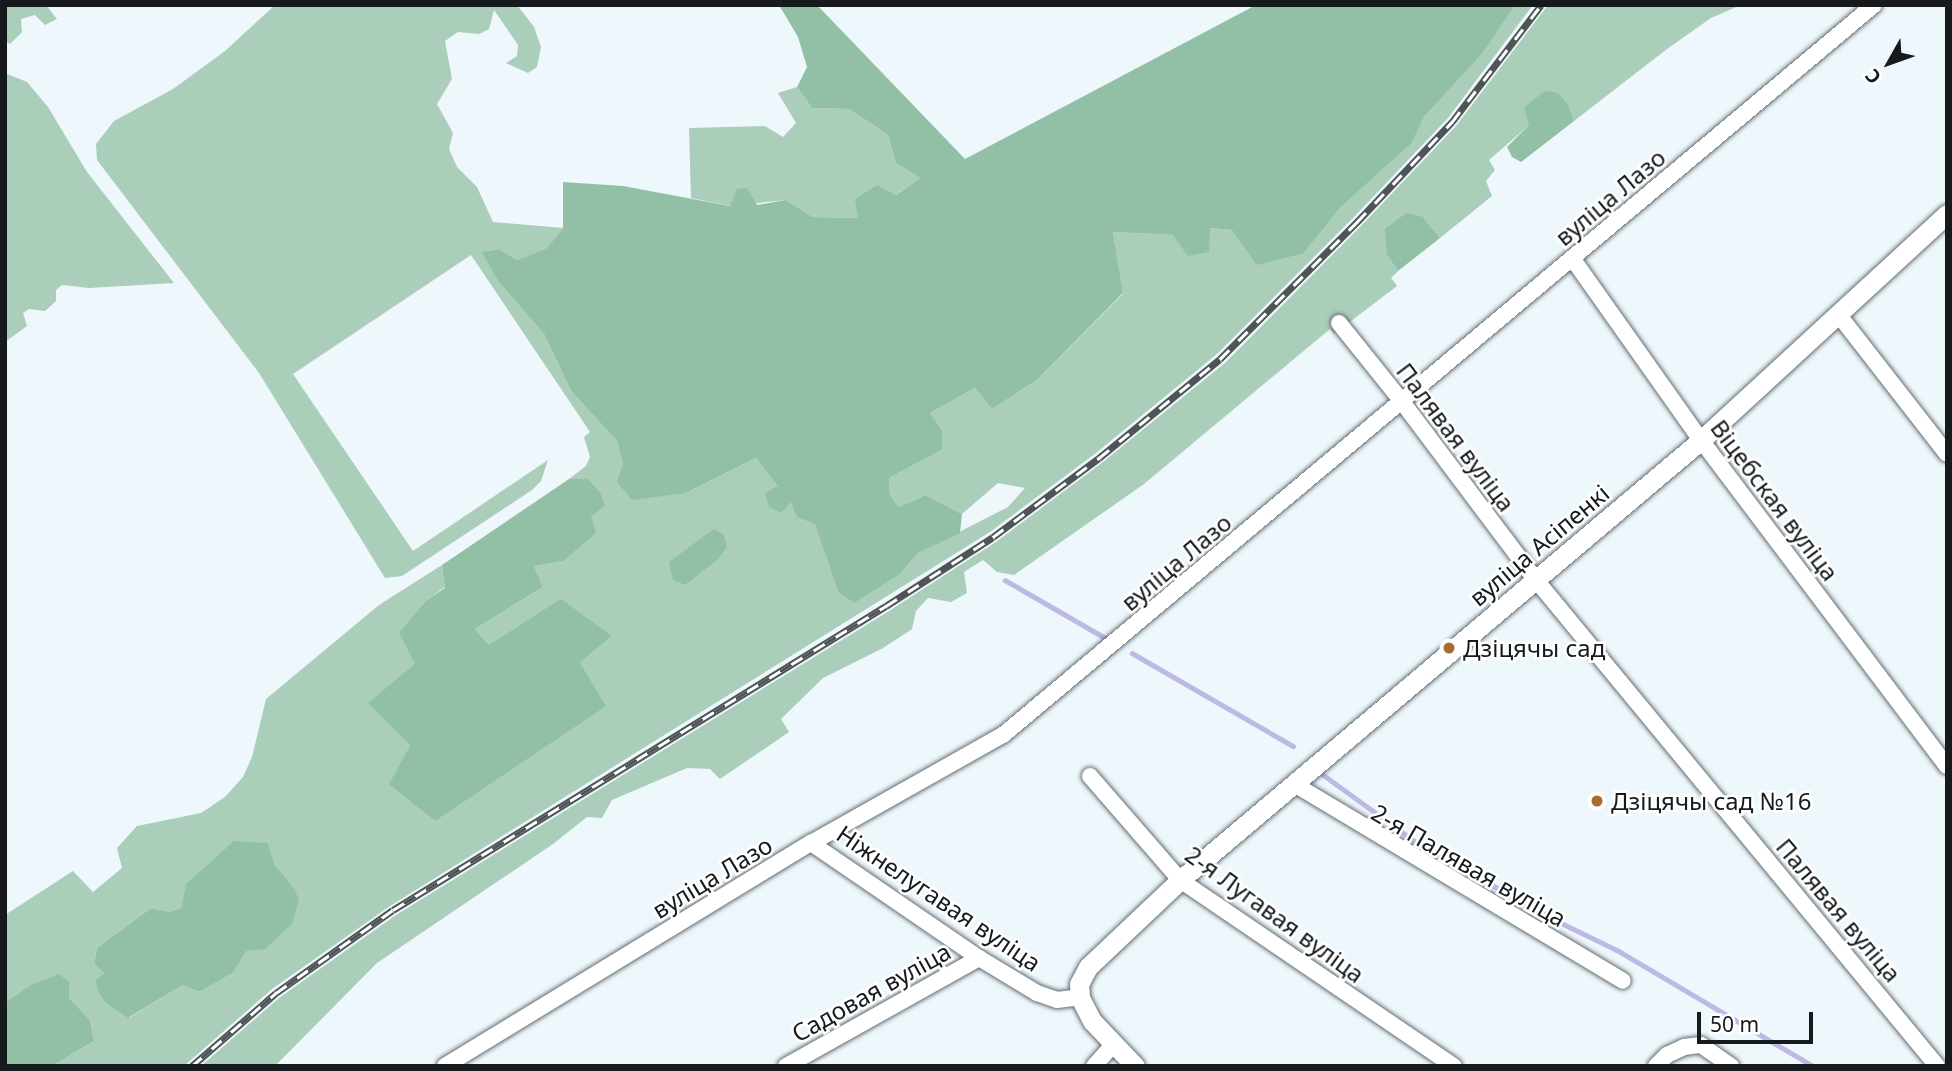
<!DOCTYPE html>
<meta charset="utf-8">
<style>
body{margin:0}
#map{position:relative;width:1952px;height:1071px;overflow:hidden;background:#edf7fc;font-family:"Noto Sans",sans-serif}
div>[style]{position:absolute}
.green>*{inset:0;background:#aaceba}
.forest>*{inset:0;background:#91c0a7}
.stream>*{height:4.5px;margin:-2.25px;padding:0 2.25px;transform-origin:2.25px;border-radius:2.25px;background:#beb9e4}
.roads{filter:drop-shadow(0 0 2px #646d71) drop-shadow(0 0 2px #646d71)}
.minor>*{height:16px;margin:-8px;padding:0 8px;transform-origin:8px;border-radius:8px;background:#fff}
.tertiary>*{height:19px;margin:-9.5px;padding:0 9.5px;transform-origin:9.5px;border-radius:9.5px;background:#fff}
.rail>*{height:7px;margin-top:-3.5px;transform-origin:0;background:repeating-linear-gradient(90deg,#fff 0 13px,#4f5557 0 26px);box-sizing:border-box;border-block:2px solid #4f5557}
.dots>*{width:19px;height:19px;translate:-50% -50%;box-sizing:border-box;border:4px solid #fff;border-radius:50%}
span{translate:-50% -50%;white-space:nowrap;text-align:center;line-height:1.15;-webkit-text-stroke:5px #fff;paint-order:stroke}
.street-label{font-size:24px;color:#161a1c}
.poi-label{font-size:24px;color:#161a1c}
.left{translate:0 -50%;text-align:left}
.frame{position:absolute;inset:0;border:7px solid #161a1c;pointer-events:none}
.north{position:absolute;left:1854px;top:28px;width:70px;height:70px;-webkit-text-stroke:5px #fff;paint-order:stroke;rotate:230deg;font-size:19px;font-weight:700;line-height:28px;text-align:center;color:#161a1c}
.north::after{content:'';display:block;margin:auto;width:24px;height:32px;background:#161a1c;clip-path:polygon(50% 0,100% 100%,50% 72%,0 100%)}
.scale{position:absolute;left:1697px;top:1012px;width:116px;height:32px;box-sizing:border-box;border:4px solid #161a1c;border-top:0;padding-left:9px;font-size:21px;line-height:24px;white-space:nowrap;color:#161a1c;-webkit-text-stroke:5px #fff;paint-order:stroke}
</style>
<div id="map">
<div class="green">
<div style="clip-path:polygon(5px 5px,46px 5px,57px 19px,45px 25px,35px 15px,21px 19px,22px 32px,10px 44px,5px 41px)"></div>
<div style="clip-path:polygon(evenodd,275px 5px,517px 5px,534px 27px,541px 47px,537px 67px,528px 73px,506px 63px,517px 56px,518px 45px,494px 10px,489px 29px,479px 34px,458px 32px,445px 41px,452px 79px,437px 104px,453px 133px,449px 149px,457px 167px,477px 187px,493px 222px,563px 228px,547px 248px,517px 260px,499px 249px,483px 252px,498px 281px,544px 334px,571px 391px,617px 441px,623px 465px,686px 493px,756px 458px,791px 502px,815px 523px,838px 592px,901px 573px,918px 553px,1008px 507px,1025px 488px,998px 483px,962px 514px,925px 495px,899px 507px,890px 495px,889px 478px,942px 450px,930px 413px,975px 388px,992px 409px,1037px 380px,1123px 294px,1113px 232px,1173px 235px,1210px 228px,1232px 230px,1304px 253px,1340px 208px,1412px 143px,1424px 117px,1481px 55px,1509px 10px,1515px 5px,1533px 5px,1448px 118px,1353px 218px,1217px 354px,1096px 453px,990px 532px,390px 906px,272px 989px,184px 1066px,52px 1066px,94px 1041px,90px 1020px,69px 998px,29px 986px,5px 1002px,5px 915px,73px 871px,93px 892px,122px 868px,117px 848px,137px 826px,201px 813px,225px 797px,243px 777px,252px 757px,266px 699px,379px 605px,442px 565px,445px 587px,427px 600px,415px 664px,410px 745px,390px 783px,435px 821px,580px 663px,612px 636px,489px 645px,475px 629px,543px 587px,534px 566px,563px 561px,591px 516px,588px 479px,569px 479px,586px 466px,590px 457px,584px 437px,590px 432px,471px 255px,293px 374px,413px 551px,548px 460px,541px 481px,532px 490px,402px 576px,385px 578px,259px 373px,97px 160px,96px 144px,114px 121px,173px 89px,225px 51px,275px 5px,268px 843px,275px 865px,294px 888px,246px 950px,233px 973px,199px 992px,183px 985px,129px 1018px,95px 980px,104px 973px,94px 964px,97px 948px,151px 908px,170px 912px,182px 907px,268px 843px)"></div>
<div style="clip-path:polygon(1548px 5px,1741px 5px,1711px 18px,1667px 49px,1574px 121px,1569px 106px,1529px 125px,1489px 160px,1495px 170px,1486px 181px,1492px 196px,1440px 238px,1423px 217px,1387px 255px,1398px 271px,1391px 278px,1397px 286px,1334px 334px,1330px 329px,1144px 484px,1014px 575px,997px 572px,983px 560px,964px 572px,967px 593px,951px 602px,928px 598px,916px 611px,912px 629px,883px 648px,823px 678px,781px 719px,789px 732px,720px 779px,710px 769px,687px 768px,612px 800px,602px 818px,587px 817px,553px 844px,377px 963px,275px 1066px,201px 1066px,279px 998px,396px 915px,889px 611px,996px 542px,1103px 462px,1225px 363px,1361px 226px,1456px 126px)"></div>
<div style="clip-path:polygon(5px 73px,27px 82px,48px 107px,87px 172px,174px 283px,89px 288px,62px 285px,56px 290px,56px 301px,45px 311px,29px 309px,23px 313px,27px 326px,5px 342px)"></div>
<div style="clip-path:polygon(797px 87px,812px 108px,849px 109px,888px 135px,896px 163px,922px 178px,859px 218px,813px 217px,786px 200px,731px 206px,691px 198px,689px 128px,765px 126px,783px 137px,796px 123px,778px 93px)"></div>
</div>
<div class="forest">
<div style="clip-path:polygon(779px 5px,817px 5px,965px 159px,1256px 5px,1515px 5px,1481px 55px,1424px 117px,1412px 143px,1340px 208px,1304px 253px,1257px 265px,1232px 230px,1210px 228px,1209px 252px,1188px 256px,1173px 235px,1113px 232px,1123px 293px,1037px 380px,992px 409px,975px 388px,930px 413px,942px 431px,942px 450px,889px 478px,890px 495px,899px 507px,925px 495px,962px 514px,960px 533px,918px 553px,901px 573px,854px 603px,838px 592px,815px 524px,797px 517px,791px 502px,781px 513px,769px 507px,765px 493px,778px 486px,756px 458px,686px 493px,632px 500px,617px 482px,623px 465px,617px 441px,571px 391px,544px 334px,498px 281px,482px 252px,499px 249px,517px 260px,547px 248px,563px 228px,563px 182px,623px 186px,730px 206px,737px 189px,747px 188px,757px 205px,786px 200px,813px 217px,858px 218px,855px 199px,877px 185px,896px 195px,921px 178px,896px 163px,888px 135px,849px 109px,812px 108px,797px 87px,807px 67px,798px 37px)"></div>
<div style="clip-path:polygon(1545px 91px,1558px 93px,1569px 106px,1574px 121px,1521px 162px,1512px 157px,1507px 147px,1529px 125px,1524px 107px)"></div>
<div style="clip-path:polygon(1406px 213px,1423px 217px,1440px 238px,1398px 271px,1387px 255px,1385px 229px)"></div>
<div style="clip-path:polygon(569px 479px,588px 479px,601px 494px,605px 506px,591px 516px,596px 533px,563px 561px,534px 566px,543px 587px,475px 629px,489px 645px,561px 599px,612px 636px,580px 663px,606px 706px,435px 821px,389px 784px,410px 745px,368px 703px,415px 664px,399px 633px,427px 600px,445px 588px,442px 565px)"></div>
<div style="clip-path:polygon(714px 529px,724px 535px,727px 547px,717px 560px,685px 585px,673px 580px,669px 562px)"></div>
<div style="clip-path:polygon(234px 841px,268px 843px,275px 865px,294px 888px,299px 900px,292px 924px,265px 949px,246px 951px,233px 973px,199px 992px,183px 985px,128px 1018px,106px 1003px,99px 993px,95px 980px,104px 973px,94px 964px,97px 948px,151px 908px,170px 912px,182px 907px,186px 884px)"></div>
<div style="clip-path:polygon(59px 974px,69px 982px,69px 998px,90px 1020px,94px 1041px,52px 1066px,5px 1066px,5px 1002px,29px 986px)"></div>
</div>
<div class="stream">
<div style="left:1005px;top:580px;width:120px;rotate:30deg"></div>
<div style="left:1132px;top:653px;width:186px;rotate:30deg"></div>
<div style="left:1318px;top:771px;width:121px;rotate:35.9deg"></div>
<div style="left:1416px;top:842px;width:153px;rotate:29.4deg"></div>
<div style="left:1549px;top:917px;width:76px;rotate:25.9deg"></div>
<div style="left:1617px;top:950px;width:228px;rotate:30.6deg"></div>
</div>
<div class="roads">
<div class="minor">
<div style="left:1572px;top:258px;width:223px;rotate:54.7deg"></div>
<div style="left:1701px;top:440px;width:408px;rotate:53deg"></div>
<div style="left:1838px;top:314px;width:177px;rotate:52.1deg"></div>
<div style="left:1339px;top:323px;width:102px;rotate:51.3deg"></div>
<div style="left:1403px;top:403px;width:221px;rotate:53.1deg"></div>
<div style="left:1536px;top:580px;width:630px;rotate:50.47deg"></div>
<div style="left:1090px;top:776px;width:138px;rotate:49.1deg"></div>
<div style="left:1180px;top:880px;width:331px;rotate:34.2deg"></div>
<div style="left:1294px;top:784px;width:383px;rotate:30.9deg"></div>
<div style="left:811px;top:843px;width:204px;rotate:34.4deg"></div>
<div style="left:979px;top:958px;width:68px;rotate:31.1deg"></div>
<div style="left:1037px;top:993px;width:21px;rotate:19deg"></div>
<div style="left:1057px;top:1000px;width:23px;rotate:-7deg"></div>
<div style="left:445px;top:1066px;width:429px;rotate:-31.4deg"></div>
<div style="left:811px;top:843px;width:220px;rotate:-29.4deg"></div>
<div style="left:1003px;top:735px;width:1136px;rotate:-39.97deg"></div>
<div style="left:786px;top:1066px;width:221px;rotate:-29.2deg"></div>
<div style="left:1094px;top:1066px;width:28px;rotate:-48deg"></div>
<div style="left:1656px;top:1066px;width:16px;rotate:-45deg"></div>
<div style="left:1667px;top:1055px;width:19px;rotate:-25deg"></div>
<div style="left:1684px;top:1047px;width:17px;rotate:-7deg"></div>
<div style="left:1701px;top:1045px;width:37px;rotate:35deg"></div>
</div>
<div class="tertiary">
<div style="left:1135px;top:1066px;width:62px;rotate:-133.7deg"></div>
<div style="left:1092px;top:1021px;width:27px;rotate:-117deg"></div>
<div style="left:1080px;top:997px;width:13px;rotate:-94deg"></div>
<div style="left:1079px;top:984px;width:19px;rotate:-62deg"></div>
<div style="left:1088px;top:967px;width:127px;rotate:-43.4deg"></div>
<div style="left:1180px;top:880px;width:682px;rotate:-40.18deg"></div>
<div style="left:1701px;top:440px;width:334px;rotate:-42.6deg"></div>
</div>
</div>
<div class="rail">
<div style="left:192px;top:1066px;width:111px;rotate:-41deg"></div>
<div style="left:276px;top:993px;width:143px;rotate:-35.4deg"></div>
<div style="left:393px;top:910px;width:579px;rotate:-31.66deg"></div>
<div style="left:886px;top:606px;width:127px;rotate:-32.8deg"></div>
<div style="left:993px;top:537px;width:132px;rotate:-36.7deg"></div>
<div style="left:1099px;top:458px;width:156px;rotate:-39.3deg"></div>
<div style="left:1220px;top:359px;width:194px;rotate:-45deg"></div>
<div style="left:1357px;top:222px;width:138px;rotate:-46.5deg"></div>
<div style="left:1452px;top:122px;width:147px;rotate:-52.7deg"></div>
</div>
<div class="dots">
<div style="left:1449px;top:648px;background:#a86d2e"></div>
<div style="left:1597px;top:801px;background:#a86d2e"></div>
</div>
<div class="street-label">
<span style="left:1610px;top:197px;rotate:-40deg">вуліца Лазо</span>
<span style="left:1456px;top:437px;rotate:53deg">Палявая вуліца</span>
<span style="left:1775px;top:500px;rotate:53deg">Віцебская вуліца</span>
<span style="left:1539px;top:545px;rotate:-40deg">вуліца Асіпенкі</span>
<span style="left:1176px;top:562px;rotate:-40deg">вуліца Лазо</span>
<span style="left:1469px;top:865px;rotate:30deg">2-я Палявая вуліца</span>
<span style="left:712px;top:877px;rotate:-31deg">вуліца Лазо</span>
<span style="left:939px;top:898px;rotate:34deg">Ніжнелугавая вуліца</span>
<span style="left:1839px;top:910px;rotate:50deg">Палявая вуліца</span>
<span style="left:1275px;top:914px;rotate:36deg">2-я Лугавая вуліца</span>
<span style="left:871px;top:992px;rotate:-29deg">Садовая вуліца</span>
</div>
<div class="poi-label">
<span class="left" style="left:1463px;top:648px">Дзіцячы сад</span>
<span class="left" style="left:1611px;top:801px">Дзіцячы сад №16</span>
</div>
<div class="frame"></div>
<div class="north">С</div>
<div class="scale">50 m</div>
</div>
